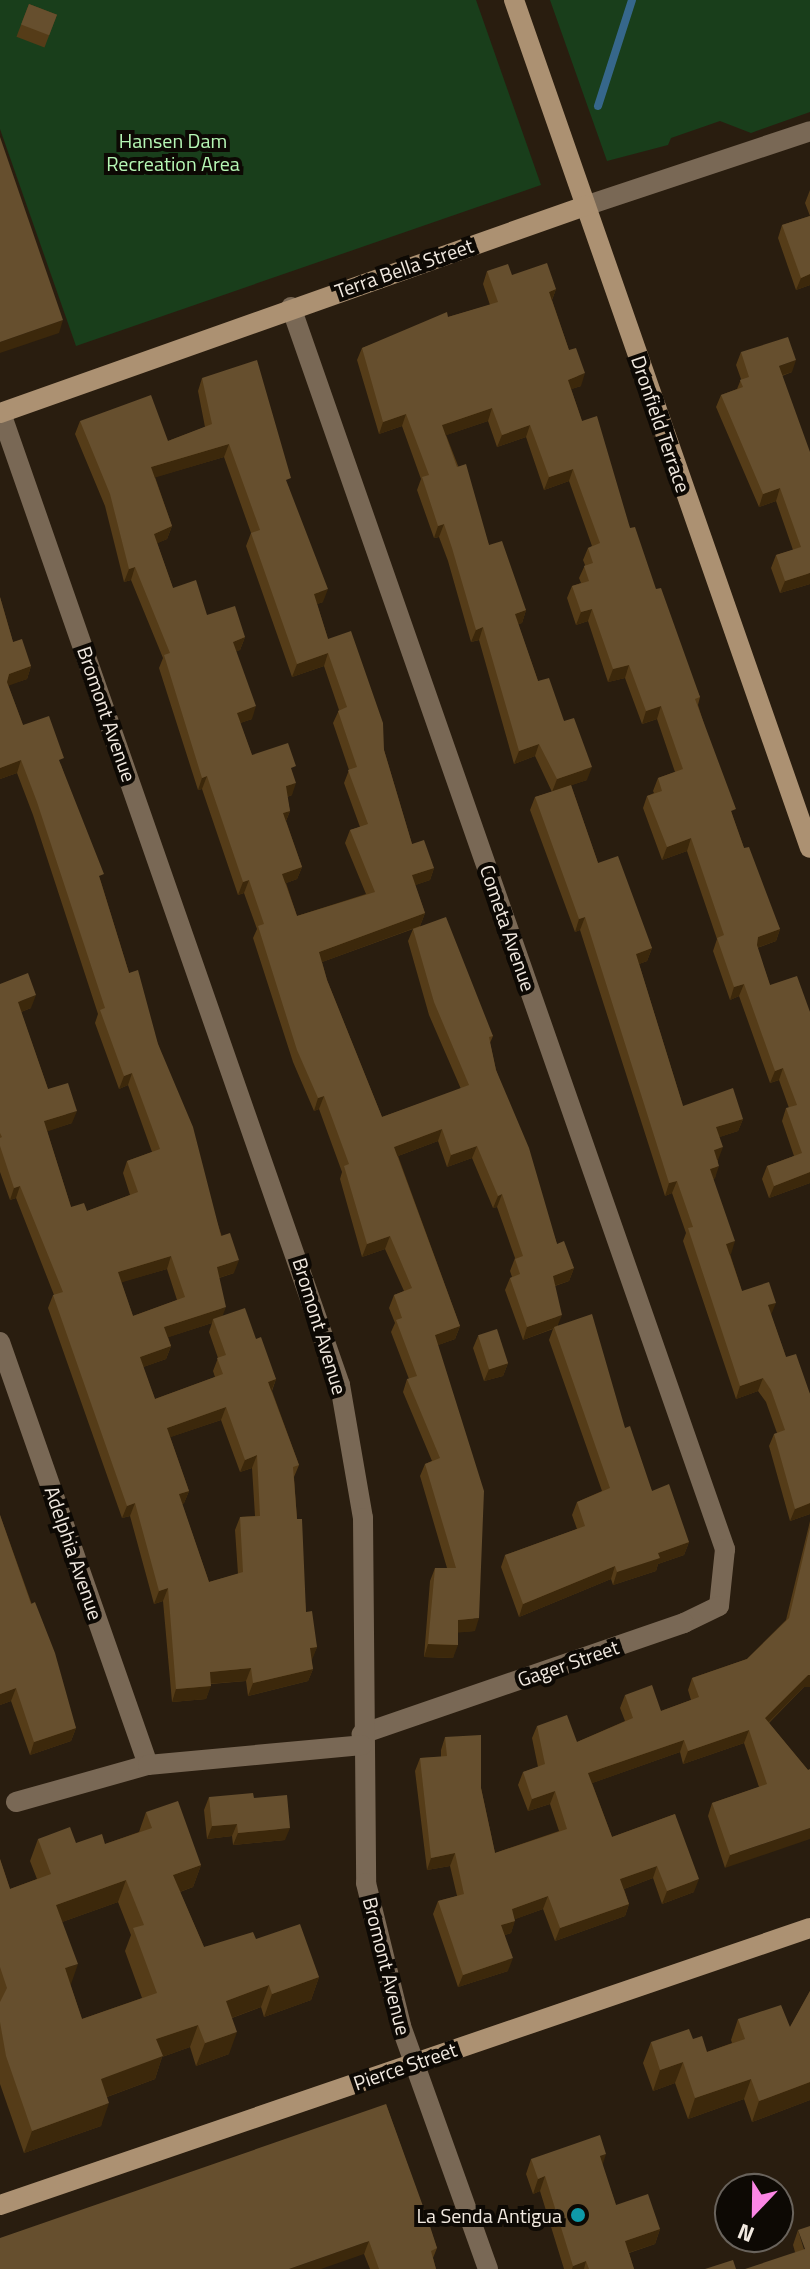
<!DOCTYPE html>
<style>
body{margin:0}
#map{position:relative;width:810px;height:2269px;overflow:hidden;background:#291d0f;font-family:"Titillium Web",sans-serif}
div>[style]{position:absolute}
.green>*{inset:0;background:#193e1b}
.stream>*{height:8px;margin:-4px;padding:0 4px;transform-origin:4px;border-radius:4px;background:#36678b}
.street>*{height:20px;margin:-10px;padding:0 10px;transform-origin:10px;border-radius:10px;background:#796855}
.secondary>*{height:20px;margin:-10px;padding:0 10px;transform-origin:10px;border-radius:10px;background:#ac9172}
.wall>*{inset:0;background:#553c18;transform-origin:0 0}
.shaded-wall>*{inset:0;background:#3c280b}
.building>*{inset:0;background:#664f2e;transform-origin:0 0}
.dots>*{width:22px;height:22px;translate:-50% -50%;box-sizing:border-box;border:4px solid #0d0904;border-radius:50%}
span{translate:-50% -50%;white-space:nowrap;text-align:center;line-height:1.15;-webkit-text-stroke:8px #0d0904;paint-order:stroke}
.park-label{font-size:20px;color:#b6f7b5}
.street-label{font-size:20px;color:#f2eae1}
.poi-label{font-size:20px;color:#f2eae1}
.right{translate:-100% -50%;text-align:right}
.north{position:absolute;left:714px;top:2173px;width:80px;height:80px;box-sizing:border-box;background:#0d0904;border:2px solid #69635c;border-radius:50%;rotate:202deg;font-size:22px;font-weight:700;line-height:32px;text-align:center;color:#f2eae1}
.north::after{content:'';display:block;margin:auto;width:28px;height:36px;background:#fb86e5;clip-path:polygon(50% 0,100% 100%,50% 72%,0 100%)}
</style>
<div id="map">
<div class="green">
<div style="clip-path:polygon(0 0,476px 0,541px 185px,76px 346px,0 129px)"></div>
<div style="clip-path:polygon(550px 0,810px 0,810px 112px,751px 133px,720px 121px,671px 138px,668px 145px,607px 161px)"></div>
</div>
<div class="stream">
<div style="left:598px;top:106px;width:111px;rotate:-72.2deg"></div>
</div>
<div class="street">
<div style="left:585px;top:206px;width:237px;rotate:-18.4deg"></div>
<div style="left:291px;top:307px;width:1316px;rotate:70.74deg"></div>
<div style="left:725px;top:1549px;width:57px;rotate:96deg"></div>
<div style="left:719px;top:1606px;width:39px;rotate:154deg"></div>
<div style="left:684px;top:1623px;width:341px;rotate:161deg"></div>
<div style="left:1px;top:413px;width:1029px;rotate:70.77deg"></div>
<div style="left:340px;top:1385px;width:135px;rotate:80.2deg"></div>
<div style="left:363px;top:1518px;width:365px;rotate:89.5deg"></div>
<div style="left:366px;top:1883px;width:147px;rotate:76.2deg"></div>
<div style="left:401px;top:2026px;width:258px;rotate:70.3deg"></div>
<div style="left:0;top:1342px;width:448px;rotate:70.7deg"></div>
<div style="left:16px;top:1802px;width:137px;rotate:-15.7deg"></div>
<div style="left:148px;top:1765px;width:215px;rotate:-5.3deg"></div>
</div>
<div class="secondary">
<div style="left:514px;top:0;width:898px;rotate:70.76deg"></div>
<div style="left:0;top:413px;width:621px;rotate:-19.49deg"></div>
<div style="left:0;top:2205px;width:856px;rotate:-18.88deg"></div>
</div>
<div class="wall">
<div style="left:29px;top:4px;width:30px;height:35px;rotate:21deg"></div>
<div style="clip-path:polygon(810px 190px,810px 285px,796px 290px,778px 238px,782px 225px,810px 216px,805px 203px)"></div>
<div style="clip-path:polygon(487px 271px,512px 275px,556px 289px,552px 300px,581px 386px,571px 389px,582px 421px,630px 528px,700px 697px,698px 705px,733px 817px,744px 848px,780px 929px,776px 941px,757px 948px,770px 985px,810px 1012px,810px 1183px,769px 1198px,762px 1179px,767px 1166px,794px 1156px,782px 1121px,786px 1108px,789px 1108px,779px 1080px,770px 1083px,739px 996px,730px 1000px,713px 951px,717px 939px,687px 851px,662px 860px,643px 808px,647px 796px,654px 793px,653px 791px,658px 778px,675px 772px,657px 719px,642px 724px,625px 678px,608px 682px,588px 621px,576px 625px,567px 598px,572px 586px,581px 583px,579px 578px,585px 565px,583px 560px,588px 548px,592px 546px,569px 481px,544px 490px,526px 437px,497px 447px,488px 421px,446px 435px,489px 545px,526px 610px,522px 623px,518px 624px,538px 681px,564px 721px,587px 780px,571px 785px,598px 863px,652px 948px,647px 961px,639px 964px,683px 1106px,743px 1119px,738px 1131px,719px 1137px,718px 1160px,715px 1178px,713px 1179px,731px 1254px,730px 1254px,742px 1291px,771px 1315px,786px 1357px,810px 1394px,810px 1514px,790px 1521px,769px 1446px,774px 1434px,777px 1433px,766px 1402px,758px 1391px,736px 1399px,683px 1241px,686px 1233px,672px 1193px,665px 1196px,580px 930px,575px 932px,530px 810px,535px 797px,552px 792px,535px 756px,514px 764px,479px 640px,471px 642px,448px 561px,439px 537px,434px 538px,417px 490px,421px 479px,402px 426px,379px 434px,357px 360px,362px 348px,448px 317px,490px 305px,483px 284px)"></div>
<div style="clip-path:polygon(741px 352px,792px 372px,782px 376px,810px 584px,780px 593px,771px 568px,776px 555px,793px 550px,776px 501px,759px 507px,716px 407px,721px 395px,737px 389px,741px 379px,736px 365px)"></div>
<div style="clip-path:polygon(evenodd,202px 378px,288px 486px,323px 602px,317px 604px,328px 639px,384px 750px,412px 844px,434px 868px,430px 880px,415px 885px,425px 913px,420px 926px,493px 1036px,490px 1043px,496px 1070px,557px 1244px,574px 1268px,569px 1281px,555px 1286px,558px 1326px,625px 1428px,652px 1491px,689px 1542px,684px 1555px,658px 1564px,656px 1571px,613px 1585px,611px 1579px,519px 1617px,501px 1567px,505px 1555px,577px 1529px,572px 1515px,577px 1502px,602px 1491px,549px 1340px,553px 1329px,523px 1340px,505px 1290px,510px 1278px,512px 1277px,510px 1271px,515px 1258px,497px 1207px,493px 1208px,472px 1158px,447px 1167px,438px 1141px,398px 1156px,460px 1326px,455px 1339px,438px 1345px,475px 1631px,458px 1632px,453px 1658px,424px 1657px,430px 1581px,435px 1568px,447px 1568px,420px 1476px,425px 1464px,432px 1461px,403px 1392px,407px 1379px,409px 1379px,391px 1332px,395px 1323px,389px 1308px,394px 1295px,404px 1291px,385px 1249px,362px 1257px,340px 1179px,342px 1172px,319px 1109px,314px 1111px,293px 1062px,253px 938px,257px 929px,244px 893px,238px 895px,202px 789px,198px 790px,159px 668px,163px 658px,131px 580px,124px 582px,105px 506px,75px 434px,80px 421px,168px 441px,205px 427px,198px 391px,202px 378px,224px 457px,251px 533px,246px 546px,292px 677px,324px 666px,339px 710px,333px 723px,349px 770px,344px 783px,360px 827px,350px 830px,345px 843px,366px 894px,297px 916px,286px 883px,297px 879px,302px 867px,286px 821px,290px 811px,287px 797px,292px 795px,293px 774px,252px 755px,240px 723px,252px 719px,236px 651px,240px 650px,245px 637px,207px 615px,173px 588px,157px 543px,167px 539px,172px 526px,155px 477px,224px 457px,202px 378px,413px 929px,408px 941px,429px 1015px,461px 1089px,382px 1117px,327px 980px,322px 962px,413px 929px)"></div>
<div style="clip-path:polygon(evenodd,0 597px,13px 642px,31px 666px,27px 679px,8px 685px,23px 725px,61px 765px,101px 882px,129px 973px,158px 1044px,234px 1273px,219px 1278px,222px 1316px,256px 1339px,276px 1379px,272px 1391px,299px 1465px,294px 1477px,297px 1519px,306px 1612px,317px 1647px,311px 1660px,313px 1669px,308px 1681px,248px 1696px,246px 1681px,211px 1684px,206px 1699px,172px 1702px,163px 1601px,154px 1604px,130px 1516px,122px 1518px,48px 1308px,53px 1295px,54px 1295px,16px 1198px,10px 1200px,0 1172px,0 984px,31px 1008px,21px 1012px,48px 1089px,72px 1123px,47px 1131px,71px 1207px,87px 1211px,130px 1195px,123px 1173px,127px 1161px,152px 1152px,128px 1085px,119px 1089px,95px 1023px,98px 1014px,33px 815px,17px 773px,0 779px,0 597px,167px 1269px,177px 1300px,133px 1316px,121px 1282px,167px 1269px,0 597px,212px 1323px,209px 1332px,218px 1358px,213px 1371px,215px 1377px,155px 1399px,143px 1367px,166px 1359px,171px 1346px,168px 1337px,212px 1323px,0 597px,221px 1420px,240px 1472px,252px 1468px,255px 1516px,240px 1517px,235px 1530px,238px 1574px,209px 1582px,182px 1504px,184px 1503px,189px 1491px,170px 1437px,221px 1420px)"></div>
<div style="clip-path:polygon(478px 1336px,508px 1363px,503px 1376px,484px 1381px,473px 1348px)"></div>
<div style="clip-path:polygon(0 1515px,76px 1728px,71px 1741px,30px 1755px,11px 1701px,0 1705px)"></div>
<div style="clip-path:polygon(810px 1521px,810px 1687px,804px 1687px,769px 1723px,808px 1770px,725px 1868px,708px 1816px,712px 1803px,759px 1787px,744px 1743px,683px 1764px,680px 1752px,592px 1783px,612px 1837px,675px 1814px,694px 1892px,662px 1904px,653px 1878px,624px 1889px,629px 1904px,625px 1916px,555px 1941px,543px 1909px,515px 1919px,511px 1933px,505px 1935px,508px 1971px,458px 1987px,433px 1914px,438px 1901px,457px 1896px,450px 1866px,427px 1870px,415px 1771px,420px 1758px,441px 1757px,441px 1750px,445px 1737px,481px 1788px,495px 1853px,559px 1831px,550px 1804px,528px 1811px,518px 1785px,523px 1772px,538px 1767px,532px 1738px,537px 1726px,577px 1742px,625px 1721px,620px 1708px,625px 1695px,661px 1711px,691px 1700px,688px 1690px,692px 1678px,747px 1659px,786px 1620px)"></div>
<div style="clip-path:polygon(209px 1797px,254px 1798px,285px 1840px,233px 1845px,232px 1836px,207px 1839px,204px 1810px)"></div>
<div style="clip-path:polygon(evenodd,146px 1812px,201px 1865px,193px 1887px,180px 1892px,204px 1947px,256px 1939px,319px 1977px,311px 2000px,264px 2017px,261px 2007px,232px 2018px,229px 2054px,196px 2066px,190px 2047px,162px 2057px,155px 2079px,107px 2097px,101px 2126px,24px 2153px,0 2084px,0 1859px,10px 1889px,37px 1879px,30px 1861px,38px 1839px,76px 1843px,105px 1844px,139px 1832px,146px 1812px,118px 1902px,131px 1935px,125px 1951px,142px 1998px,82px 2019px,70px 1984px,62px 1922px,118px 1902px)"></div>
<div style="clip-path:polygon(810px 1991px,810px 2100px,752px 2122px,744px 2099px,688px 2119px,675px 2083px,653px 2091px,643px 2063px,651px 2042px,693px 2039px,707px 2052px,732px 2043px,731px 2040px,738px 2019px,790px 2027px)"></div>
<div style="clip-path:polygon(386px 2104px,437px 2248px,433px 2258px,436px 2269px,370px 2269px,364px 2254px)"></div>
<div style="clip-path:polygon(531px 2159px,602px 2165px,616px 2205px,660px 2229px,655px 2244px,629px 2253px,634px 2269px,564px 2269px,540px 2191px,533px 2194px,526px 2174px)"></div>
<div style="clip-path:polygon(798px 2230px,810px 2269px,795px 2252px,793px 2245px)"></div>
</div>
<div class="shaded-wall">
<div style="clip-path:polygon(810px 274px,810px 285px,796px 290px,801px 278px)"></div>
<div style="clip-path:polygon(556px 289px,551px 302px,549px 292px)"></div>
<div style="clip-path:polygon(63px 320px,59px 333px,0 353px,0 342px)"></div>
<div style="clip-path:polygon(796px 360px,792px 372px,774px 378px,779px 366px)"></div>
<div style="clip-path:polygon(585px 373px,581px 386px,563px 392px,568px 380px)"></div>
<div style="clip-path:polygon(492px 408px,488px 421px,438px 438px,442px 425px)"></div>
<div style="clip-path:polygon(406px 414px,402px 426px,379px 434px,383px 422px)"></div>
<div style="clip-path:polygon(530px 425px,526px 437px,497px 447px,502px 435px)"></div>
<div style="clip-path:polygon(229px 444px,224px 457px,147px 480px,151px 467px)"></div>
<div style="clip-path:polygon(573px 469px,569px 481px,544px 490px,549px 477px)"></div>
<div style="clip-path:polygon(780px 488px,776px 501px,759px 507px,763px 494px)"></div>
<div style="clip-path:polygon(444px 524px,439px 537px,434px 538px,438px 526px)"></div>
<div style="clip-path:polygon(172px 526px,167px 539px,149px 547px,154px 534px)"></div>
<div style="clip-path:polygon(135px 567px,131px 580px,124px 582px,129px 569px)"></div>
<div style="clip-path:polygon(810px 573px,810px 584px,780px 593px,785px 581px)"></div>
<div style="clip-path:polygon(328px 589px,323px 602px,309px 607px,314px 594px)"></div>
<div style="clip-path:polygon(592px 609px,588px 621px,576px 625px,581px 612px)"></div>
<div style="clip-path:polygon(526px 610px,522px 623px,510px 627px,515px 614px)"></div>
<div style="clip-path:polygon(483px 627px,479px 640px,471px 642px,476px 630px)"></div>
<div style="clip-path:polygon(245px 637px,240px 650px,228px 654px,233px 642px)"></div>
<div style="clip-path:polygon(328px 653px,324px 666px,292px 677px,297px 664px)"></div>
<div style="clip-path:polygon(629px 665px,625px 678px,608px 682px,613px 669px)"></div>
<div style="clip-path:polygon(31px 666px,27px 679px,5px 687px,9px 674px)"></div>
<div style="clip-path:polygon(256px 706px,252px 719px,232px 726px,237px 713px)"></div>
<div style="clip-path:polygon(661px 706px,657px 719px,642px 724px,646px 711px)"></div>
<div style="clip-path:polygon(539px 744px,535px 756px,514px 764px,519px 751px)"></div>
<div style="clip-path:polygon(21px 760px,17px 773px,0 779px,0 768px)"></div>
<div style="clip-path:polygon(592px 767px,587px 780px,552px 792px,557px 779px)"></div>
<div style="clip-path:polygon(207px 776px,202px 789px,198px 790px,202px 778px)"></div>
<div style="clip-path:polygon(296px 783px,292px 795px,281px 799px,286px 786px)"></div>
<div style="clip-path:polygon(290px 811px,285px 823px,283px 813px)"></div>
<div style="clip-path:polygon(691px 838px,687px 851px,662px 860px,667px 847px)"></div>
<div style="clip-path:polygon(302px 867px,297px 879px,278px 886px,282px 874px)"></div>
<div style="clip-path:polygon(434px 868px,430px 880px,407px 888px,412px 875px)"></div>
<div style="clip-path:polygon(249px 880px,244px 893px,238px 895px,243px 882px)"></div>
<div style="clip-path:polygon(425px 913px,420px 926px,314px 965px,319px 952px)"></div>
<div style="clip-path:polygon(585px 917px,580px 930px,575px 932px,579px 919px)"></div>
<div style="clip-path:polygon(780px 929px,776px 941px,754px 949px,758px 937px)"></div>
<div style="clip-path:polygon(652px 948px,647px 961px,631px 967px,636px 954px)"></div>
<div style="clip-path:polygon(744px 984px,739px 996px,730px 1000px,734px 987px)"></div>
<div style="clip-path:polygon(36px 995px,31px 1008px,13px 1015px,18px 1002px)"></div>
<div style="clip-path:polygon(783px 1068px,779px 1080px,770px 1083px,775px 1071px)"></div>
<div style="clip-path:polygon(132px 1073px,128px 1085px,119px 1089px,124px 1076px)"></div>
<div style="clip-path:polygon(324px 1096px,319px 1109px,314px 1111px,318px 1098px)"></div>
<div style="clip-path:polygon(77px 1111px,72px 1123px,40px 1134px,44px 1121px)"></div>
<div style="clip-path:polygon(743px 1119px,738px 1131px,711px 1140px,716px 1127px)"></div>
<div style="clip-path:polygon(442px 1129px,438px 1141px,390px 1159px,394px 1147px)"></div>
<div style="clip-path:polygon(477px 1146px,472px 1158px,447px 1167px,451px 1155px)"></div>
<div style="clip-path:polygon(723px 1147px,718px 1160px,709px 1163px,714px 1150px)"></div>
<div style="clip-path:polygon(719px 1166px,715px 1178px,705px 1182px,710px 1169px)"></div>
<div style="clip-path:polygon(810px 1172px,810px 1183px,769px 1198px,774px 1186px)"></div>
<div style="clip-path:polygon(677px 1181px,672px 1193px,665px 1196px,669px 1183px)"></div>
<div style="clip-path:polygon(20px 1186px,16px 1198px,10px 1200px,14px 1188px)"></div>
<div style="clip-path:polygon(502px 1194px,497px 1207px,493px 1208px,498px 1196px)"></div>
<div style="clip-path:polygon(390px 1236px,385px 1249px,362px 1257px,367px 1244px)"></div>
<div style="clip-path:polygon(735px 1241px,731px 1254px,722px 1257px,726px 1244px)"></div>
<div style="clip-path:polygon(171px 1256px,167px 1269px,113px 1285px,118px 1272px)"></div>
<div style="clip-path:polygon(239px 1260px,234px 1273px,212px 1280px,217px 1267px)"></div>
<div style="clip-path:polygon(574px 1268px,569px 1281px,548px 1288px,553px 1276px)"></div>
<div style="clip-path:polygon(776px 1303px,771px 1315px,768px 1305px)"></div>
<div style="clip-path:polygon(226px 1307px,221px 1320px,213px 1319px,212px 1323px,160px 1340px,164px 1327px)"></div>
<div style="clip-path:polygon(562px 1315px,557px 1327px,523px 1340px,527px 1327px)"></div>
<div style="clip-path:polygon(460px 1326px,455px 1339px,430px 1348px,435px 1335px)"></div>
<div style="clip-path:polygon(171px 1346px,166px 1359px,135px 1370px,140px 1357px)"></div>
<div style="clip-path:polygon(508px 1363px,503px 1376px,484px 1381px,489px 1369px)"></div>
<div style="clip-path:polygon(763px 1378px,758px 1391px,736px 1399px,740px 1386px)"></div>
<div style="clip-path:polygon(276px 1379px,271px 1392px,268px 1382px)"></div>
<div style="clip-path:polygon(226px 1407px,221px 1420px,162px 1440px,167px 1428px)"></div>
<div style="clip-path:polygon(257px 1455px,252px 1468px,240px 1472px,245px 1460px)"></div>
<div style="clip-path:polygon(189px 1491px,184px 1503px,174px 1507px,179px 1494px)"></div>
<div style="clip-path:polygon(135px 1503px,130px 1516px,122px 1518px,127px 1506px)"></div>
<div style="clip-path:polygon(810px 1503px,810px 1514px,790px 1521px,795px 1509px)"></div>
<div style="clip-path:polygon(689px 1542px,684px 1555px,658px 1564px,656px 1571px,613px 1585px,617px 1572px,658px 1553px)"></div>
<div style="clip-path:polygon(615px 1566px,611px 1579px,519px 1617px,523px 1604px)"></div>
<div style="clip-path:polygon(168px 1588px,163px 1601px,154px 1604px,159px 1591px)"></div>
<div style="clip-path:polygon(479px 1618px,475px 1631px,454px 1633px,458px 1620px)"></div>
<div style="clip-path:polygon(428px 1644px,458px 1645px,453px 1658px,424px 1657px)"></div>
<div style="clip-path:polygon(317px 1647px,312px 1660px,305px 1660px,310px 1648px)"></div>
<div style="clip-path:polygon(251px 1668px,246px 1681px,205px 1684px,210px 1672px)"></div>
<div style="clip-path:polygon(313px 1669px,308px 1681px,248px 1696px,253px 1683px)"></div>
<div style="clip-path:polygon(808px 1675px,810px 1675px,810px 1687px,804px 1687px,760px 1731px,765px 1718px)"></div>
<div style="clip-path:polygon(211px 1686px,206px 1699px,172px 1702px,176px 1689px)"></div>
<div style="clip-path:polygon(16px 1688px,11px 1701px,0 1705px,0 1694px)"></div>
<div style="clip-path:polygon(76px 1728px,71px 1741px,30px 1755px,34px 1742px)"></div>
<div style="clip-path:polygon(749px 1730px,744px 1743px,683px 1764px,688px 1751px)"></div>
<div style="clip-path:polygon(684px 1740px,680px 1752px,584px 1786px,588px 1773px)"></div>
<div style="clip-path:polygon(555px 1791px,550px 1804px,528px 1811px,532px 1799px)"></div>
<div style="clip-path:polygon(237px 1824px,232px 1836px,207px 1839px,212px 1826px)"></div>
<div style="clip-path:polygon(290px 1828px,285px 1840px,233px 1845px,238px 1833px)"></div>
<div style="clip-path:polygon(810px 1828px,810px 1839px,725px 1868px,730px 1855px)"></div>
<div style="clip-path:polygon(455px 1853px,450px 1866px,427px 1870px,431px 1858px)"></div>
<div style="clip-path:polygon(201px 1865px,193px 1887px,165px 1897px,173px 1875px)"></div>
<div style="clip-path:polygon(657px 1866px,653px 1878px,616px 1892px,620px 1879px)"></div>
<div style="clip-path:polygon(699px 1879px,694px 1892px,662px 1904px,667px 1891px)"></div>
<div style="clip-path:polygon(126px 1880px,118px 1902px,48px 1927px,56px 1905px)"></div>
<div style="clip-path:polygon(548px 1896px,543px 1909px,507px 1922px,512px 1909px)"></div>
<div style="clip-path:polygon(629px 1904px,625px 1916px,555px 1941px,560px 1928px)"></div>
<div style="clip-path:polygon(515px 1921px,511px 1933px,497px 1938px,501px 1925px)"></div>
<div style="clip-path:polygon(513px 1958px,508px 1971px,458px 1987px,463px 1975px)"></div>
<div style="clip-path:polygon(78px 1964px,70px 1987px,65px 1968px)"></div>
<div style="clip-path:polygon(319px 1977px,311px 2000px,264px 2017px,272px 1994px)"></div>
<div style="clip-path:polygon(269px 1985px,261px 2007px,218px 2023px,226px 2001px)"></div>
<div style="clip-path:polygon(198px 2025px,190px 2047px,162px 2057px,155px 2079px,93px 2102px,101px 2079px,156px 2039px)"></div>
<div style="clip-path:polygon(237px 2032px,229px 2054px,196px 2066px,205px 2043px)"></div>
<div style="clip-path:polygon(683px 2062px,675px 2083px,653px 2091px,660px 2070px)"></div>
<div style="clip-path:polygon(751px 2079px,744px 2099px,688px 2119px,695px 2098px)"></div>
<div style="clip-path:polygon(810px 2082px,810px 2100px,752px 2122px,759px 2101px)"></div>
<div style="clip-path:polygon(109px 2103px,101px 2126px,24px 2153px,32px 2131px)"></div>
<div style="clip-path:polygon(606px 2154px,601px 2170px,600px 2156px)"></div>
<div style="clip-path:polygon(545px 2176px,540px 2191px,533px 2194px,538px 2179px)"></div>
<div style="clip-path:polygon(660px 2229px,655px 2244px,619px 2256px,625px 2241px)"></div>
<div style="clip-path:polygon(369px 2241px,364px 2254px,321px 2269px,289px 2269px)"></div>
<div style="clip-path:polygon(586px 2261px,584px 2269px,572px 2269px,573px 2266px)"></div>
</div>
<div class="building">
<div style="left:29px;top:4px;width:30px;height:22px;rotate:21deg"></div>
<div style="clip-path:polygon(0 137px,63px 320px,0 342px)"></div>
<div style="clip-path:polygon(810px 216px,810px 274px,801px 278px,782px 225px)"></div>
<div style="clip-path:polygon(547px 263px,556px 289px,549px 292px,569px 350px,576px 348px,585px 373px,568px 380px,582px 421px,597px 416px,630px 528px,635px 527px,656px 589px,661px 588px,700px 697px,695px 699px,736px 809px,731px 811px,744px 848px,749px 847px,780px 929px,758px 937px,757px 945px,770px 985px,797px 976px,810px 1012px,810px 1172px,774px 1186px,767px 1166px,802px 1153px,786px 1108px,797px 1105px,783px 1068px,775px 1071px,744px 984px,734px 987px,717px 938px,724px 935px,691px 838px,667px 847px,647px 796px,662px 791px,658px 778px,683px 769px,661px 706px,646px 711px,629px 665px,613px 669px,592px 609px,581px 612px,572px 586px,589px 581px,584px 566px,593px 563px,588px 548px,600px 543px,573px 469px,549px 477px,530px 425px,502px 435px,492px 408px,442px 425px,457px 467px,466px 464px,489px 545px,502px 541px,526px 610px,515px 614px,538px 681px,549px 678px,564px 721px,574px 718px,592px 767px,557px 779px,539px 744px,519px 751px,483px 627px,476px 630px,452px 548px,444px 524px,438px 526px,422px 477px,429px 475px,406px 414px,383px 422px,362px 348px,447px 312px,448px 317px,498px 302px,487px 271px,508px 264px,512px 275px)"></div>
<div style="clip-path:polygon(788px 337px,796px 360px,779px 366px,810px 452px,810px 573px,785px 581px,776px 555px,801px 547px,780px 488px,763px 494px,721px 395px,743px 387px,740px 380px,749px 377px,741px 352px)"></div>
<div style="clip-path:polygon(evenodd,257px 360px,291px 478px,286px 480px,328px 589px,314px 594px,328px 639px,351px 631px,383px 723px,384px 750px,412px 844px,424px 840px,434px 868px,412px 875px,425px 913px,319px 952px,327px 980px,382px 1117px,469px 1085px,434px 1002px,413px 929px,446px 917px,493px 1036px,489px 1037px,496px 1070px,529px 1148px,557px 1244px,564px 1241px,574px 1268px,553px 1276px,562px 1315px,527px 1327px,510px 1278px,520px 1274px,515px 1259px,523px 1256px,502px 1194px,498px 1196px,477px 1146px,451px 1155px,442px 1129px,394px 1147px,460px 1326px,435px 1335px,484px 1491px,479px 1618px,458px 1620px,458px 1645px,428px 1644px,435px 1568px,456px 1568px,425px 1464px,440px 1458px,407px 1379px,417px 1376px,396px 1320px,402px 1318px,394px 1295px,412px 1288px,390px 1236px,367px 1244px,344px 1166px,349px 1164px,324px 1096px,318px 1098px,297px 1050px,258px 926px,264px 924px,249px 880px,243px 882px,207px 776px,202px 778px,164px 655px,170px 653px,135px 567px,129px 569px,110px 494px,80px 421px,151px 395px,168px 441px,212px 424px,202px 378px,257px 360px,229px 444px,260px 530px,251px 533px,297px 664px,328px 653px,347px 707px,338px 711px,357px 767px,348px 770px,368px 824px,350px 830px,375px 892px,297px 916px,282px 874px,302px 867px,283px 813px,290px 811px,286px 786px,296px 783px,291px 768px,296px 766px,288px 743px,252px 755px,237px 713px,256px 706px,233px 642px,245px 637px,235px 606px,207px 615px,196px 580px,173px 588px,154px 534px,172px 526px,151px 467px,229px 444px)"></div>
<div style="clip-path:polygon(evenodd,0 597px,13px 642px,22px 639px,31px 666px,9px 674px,7px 682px,23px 725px,49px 716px,64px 758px,59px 760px,104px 874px,99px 876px,129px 973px,138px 970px,158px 1044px,193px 1127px,221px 1236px,230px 1233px,239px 1260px,217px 1267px,226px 1307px,164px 1327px,171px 1346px,140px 1357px,155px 1399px,223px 1374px,217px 1358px,226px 1355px,213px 1319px,245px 1308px,256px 1339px,261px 1337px,276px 1379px,268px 1382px,299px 1465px,293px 1467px,297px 1519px,302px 1519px,306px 1612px,312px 1611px,317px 1647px,310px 1648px,313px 1669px,253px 1683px,251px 1668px,210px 1672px,211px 1686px,176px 1689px,168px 1588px,159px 1591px,135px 1503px,127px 1506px,53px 1295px,63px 1292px,20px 1186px,14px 1188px,0 1146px,0 1138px,2px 1137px,0 1133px,0 984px,28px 973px,36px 995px,18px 1002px,48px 1089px,68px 1083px,77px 1111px,44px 1121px,71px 1207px,84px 1203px,87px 1211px,138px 1192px,127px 1161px,160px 1149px,132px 1073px,124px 1076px,100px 1010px,105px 1008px,37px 802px,21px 760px,0 768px,0 597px,171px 1256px,185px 1297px,133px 1316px,118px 1272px,171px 1256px,0 597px,226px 1407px,245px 1460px,257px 1455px,260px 1516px,240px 1517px,243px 1572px,209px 1582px,179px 1494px,189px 1491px,167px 1428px,226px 1407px)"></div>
<div style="clip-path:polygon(571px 785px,598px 863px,618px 856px,652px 948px,636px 954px,683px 1106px,733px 1088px,743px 1119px,716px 1127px,723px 1147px,714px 1150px,719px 1166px,710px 1169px,735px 1241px,726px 1244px,742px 1291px,769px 1282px,776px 1303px,768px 1305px,786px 1357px,796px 1354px,810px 1394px,810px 1503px,795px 1509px,774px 1434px,785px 1430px,771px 1390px,763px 1378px,740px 1386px,688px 1228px,693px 1227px,677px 1181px,669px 1183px,585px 917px,579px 919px,535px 797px)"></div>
<div style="clip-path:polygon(592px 1314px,625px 1428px,630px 1426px,652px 1491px,669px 1484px,689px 1542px,658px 1553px,660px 1558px,617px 1572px,615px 1566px,523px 1604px,505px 1555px,585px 1526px,577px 1502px,610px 1488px,554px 1327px)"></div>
<div style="left:497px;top:1329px;width:36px;height:20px;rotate:72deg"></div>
<div style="clip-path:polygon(0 1515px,31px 1604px,35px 1602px,55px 1653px,76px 1728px,34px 1742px,16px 1688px,0 1694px)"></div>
<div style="clip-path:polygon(810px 1527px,810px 1675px,808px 1675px,765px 1718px,808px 1770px,810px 1769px,810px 1828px,730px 1855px,712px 1803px,767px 1784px,749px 1730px,688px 1751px,684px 1740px,588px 1773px,612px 1837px,675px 1814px,699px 1879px,667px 1891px,657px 1866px,620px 1879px,629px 1904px,560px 1928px,548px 1896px,512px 1909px,515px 1921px,501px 1925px,513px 1958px,463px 1975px,438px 1901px,464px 1894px,455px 1853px,431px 1858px,420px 1758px,447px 1756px,445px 1737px,481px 1735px,481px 1788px,495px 1853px,567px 1829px,555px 1791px,532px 1799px,523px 1772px,545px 1764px,537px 1726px,567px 1715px,577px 1742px,633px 1718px,625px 1695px,652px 1685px,661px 1711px,699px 1697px,692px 1678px,747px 1659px,789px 1618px)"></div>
<div style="clip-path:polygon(253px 1793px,254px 1798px,287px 1795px,290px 1828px,238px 1833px,237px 1824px,212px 1826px,209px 1797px)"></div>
<div style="clip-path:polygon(evenodd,178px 1801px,201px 1865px,173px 1875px,204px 1947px,253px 1932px,256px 1939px,300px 1924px,319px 1977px,272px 1994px,269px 1985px,226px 2001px,237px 2032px,205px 2043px,198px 2025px,156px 2039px,163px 2056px,101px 2079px,109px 2103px,32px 2131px,6px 2056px,0 2022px,0 2002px,7px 1988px,0 1967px,0 1859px,10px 1889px,51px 1874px,38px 1839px,70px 1827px,76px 1843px,102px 1834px,105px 1844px,152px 1828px,146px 1812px,178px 1801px,126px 1880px,144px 1925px,133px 1928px,157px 1993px,82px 2019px,65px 1968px,78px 1964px,56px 1905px,126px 1880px)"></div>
<div style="clip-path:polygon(810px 1991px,810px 2082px,759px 2101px,751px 2079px,695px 2098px,683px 2062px,660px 2070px,651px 2042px,689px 2029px,693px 2039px,702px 2036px,707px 2052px,745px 2039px,738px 2019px,781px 2005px,790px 2027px)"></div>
<div style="clip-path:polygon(386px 2104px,428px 2220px,437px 2248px,431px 2251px,436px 2269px,379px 2269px,369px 2241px,289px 2269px,0 2269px,0 2238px)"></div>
<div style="clip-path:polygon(600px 2135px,606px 2154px,600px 2156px,616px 2205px,648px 2194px,660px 2229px,625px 2241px,634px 2269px,589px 2269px,586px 2261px,573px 2266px,545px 2176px,538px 2179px,531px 2159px)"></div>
<div style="clip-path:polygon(810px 2226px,810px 2269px,745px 2269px,805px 2249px,798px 2230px)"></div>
<div style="clip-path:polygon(733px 2260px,736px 2269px,705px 2269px)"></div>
</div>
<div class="dots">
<div style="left:578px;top:2215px;background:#0f9aa8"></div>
</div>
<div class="park-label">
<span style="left:173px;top:152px">Hansen Dam<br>Recreation Area</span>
</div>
<div class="street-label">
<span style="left:404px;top:268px;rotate:-19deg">Terra Bella Street</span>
<span style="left:661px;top:424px;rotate:71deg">Dronfield Terrace</span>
<span style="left:107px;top:714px;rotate:71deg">Bromont Avenue</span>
<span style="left:508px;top:928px;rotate:71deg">Cometa Avenue</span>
<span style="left:320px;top:1326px;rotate:73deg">Bromont Avenue</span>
<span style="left:74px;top:1553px;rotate:71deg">Adelphia Avenue</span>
<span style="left:568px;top:1663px;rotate:-19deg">Gager Street</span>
<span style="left:387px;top:1966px;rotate:76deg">Bromont Avenue</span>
<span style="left:405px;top:2066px;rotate:-19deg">Pierce Street</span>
</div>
<div class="poi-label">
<span class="right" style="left:562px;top:2215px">La Senda Antigua</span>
</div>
<div class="north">N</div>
</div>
